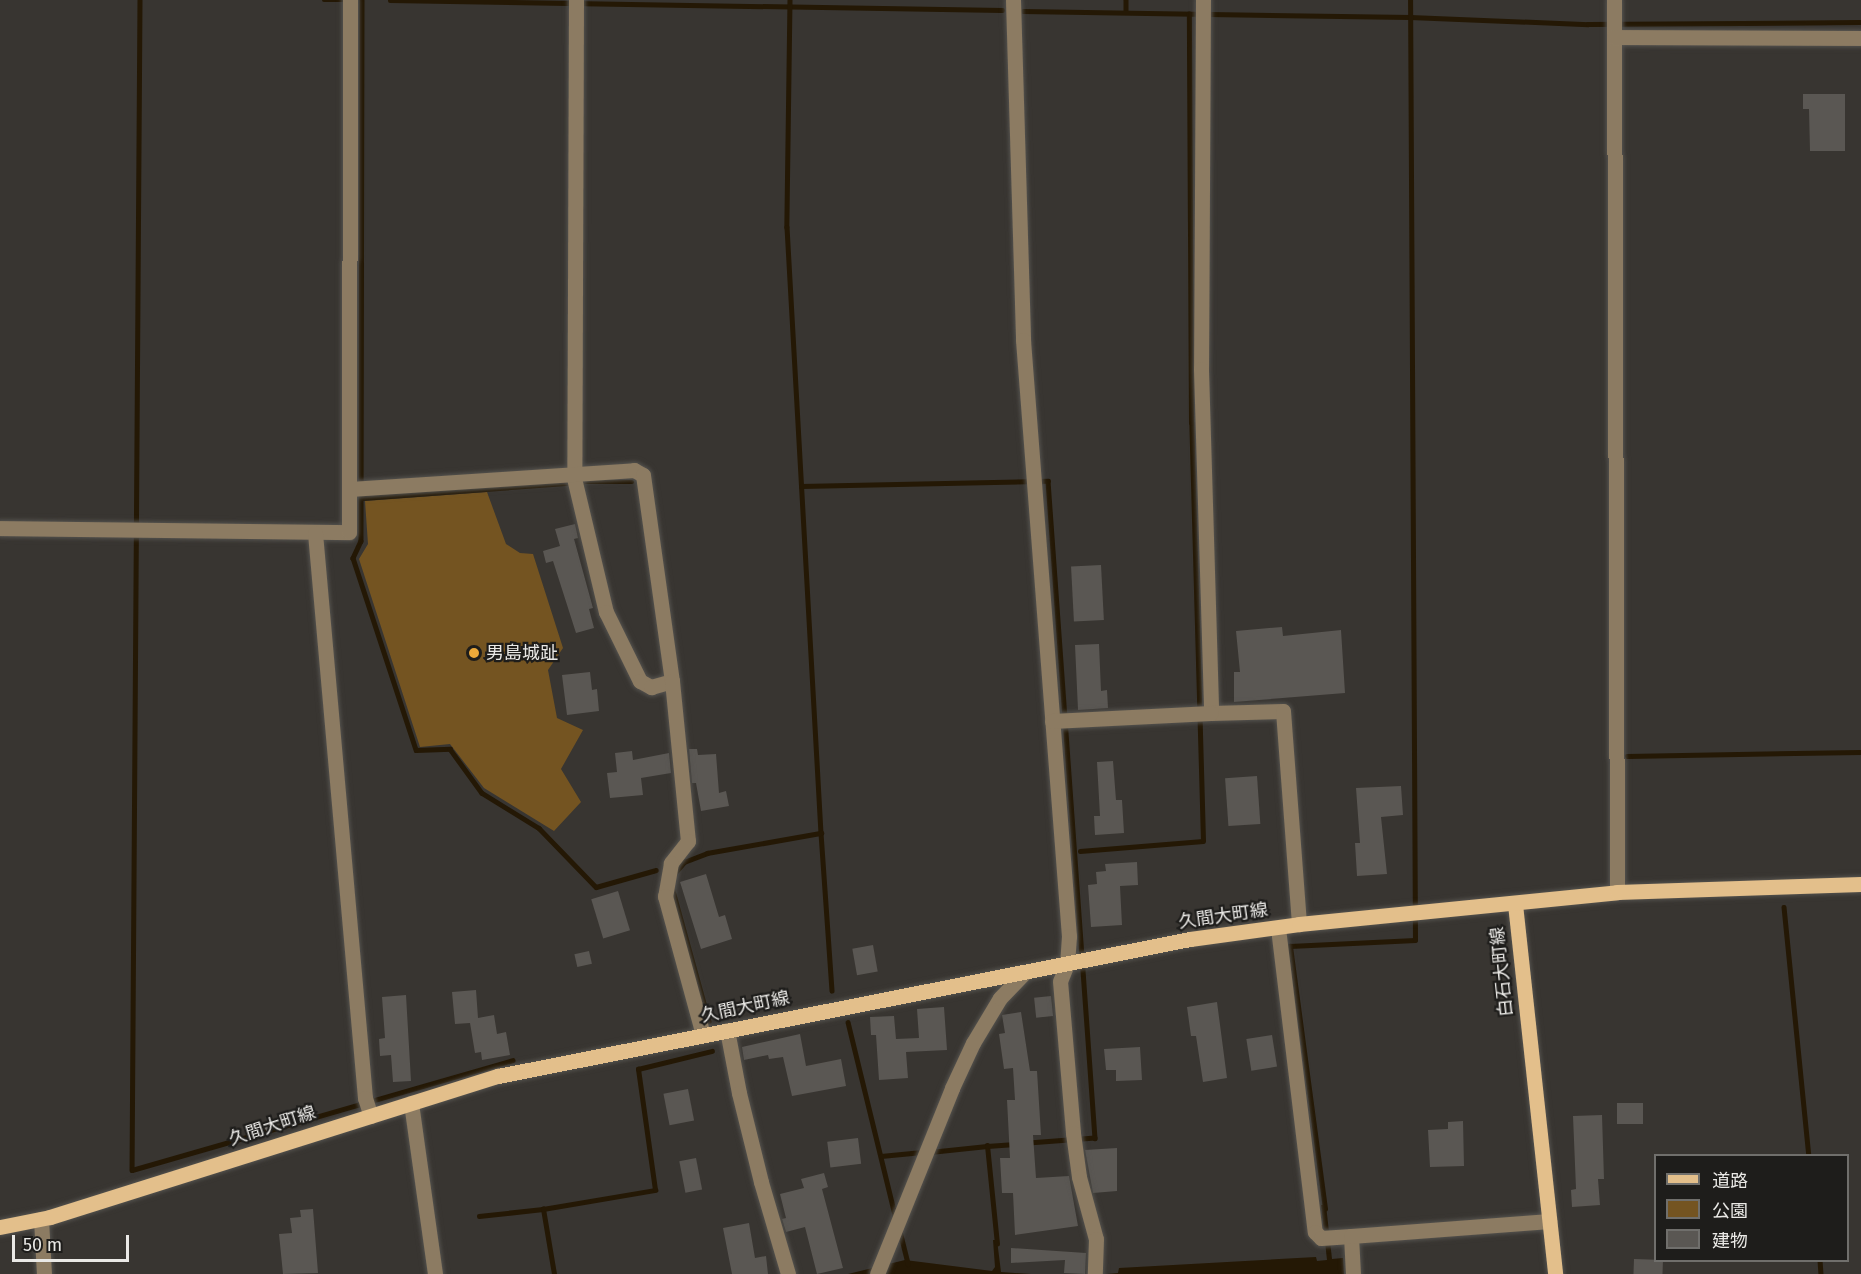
<!DOCTYPE html>
<meta charset="utf-8">
<style>
body{margin:0}
#map{position:relative;width:1861px;height:1274px;overflow:hidden;background:#383531;font-family:"Fira Sans","Noto Sans JP",sans-serif}
div>[style]{position:absolute}
.green>*{inset:0;background:#745421}
.water>*{inset:0;background:#241805}
.stream>*{height:4.5px;margin:-2.25px;padding:0 2.25px;transform-origin:2.25px;border-radius:2.25px;background:#241805}
.building>*{inset:0;background:#5a5753;transform-origin:0 0}
.path>*{height:3px;margin-top:-1.5px;transform-origin:0;background:repeating-linear-gradient(90deg,#7e7c78 0 4.5px,transparent 0 7.5px)}
.roads{filter:drop-shadow(0 0 2px #54524e) drop-shadow(0 0 2px #54524e)}
.minor>*{height:15px;margin:-7.5px;padding:0 7.5px;transform-origin:7.5px;border-radius:7.5px;background:#8c7b62}
.major>*{height:15px;margin:-7.5px;padding:0 7.5px;transform-origin:7.5px;border-radius:7.5px;background:#e3bf8b}
.dots>*{width:16px;height:16px;translate:-50% -50%;box-sizing:border-box;border:3px solid #1e1d1b;border-radius:50%}
span{translate:-50% -50%;white-space:nowrap;text-align:center;line-height:1.15;-webkit-text-stroke:4.5px #1e1d1b;paint-order:stroke}
.poi-label{font-size:18px;color:#eae9e6}
.left{translate:0 -50%;text-align:left}
.street-label{font-size:18px;color:#eae9e6}
.legend{position:absolute;left:1654px;top:1154px;width:195px;height:108px;box-sizing:border-box;background:#1e1d1b;border:2px solid #706f6c;margin:0;padding:8px 10px;list-style:none;font-size:18px;color:#eae9e6}
.legend li{display:flex;align-items:center;gap:12px;height:30px}
.legend b{width:30px;border:2px solid #706f6c}
.scale{position:absolute;left:12px;top:1235px;width:117px;height:27px;box-sizing:border-box;border:3px solid #eae9e6;border-top:0;padding-left:8px;font-size:18px;line-height:21px;white-space:nowrap;color:#eae9e6;-webkit-text-stroke:4px #1e1d1b;paint-order:stroke}
</style>
<div id="map">
<div class="green">
<div style="clip-path:polygon(487px 492px,506px 544px,520px 553px,533px 554px,563px 648px,548px 670px,557px 718px,583px 730px,561px 769px,581px 802px,554px 831px,484px 788px,450px 744px,420px 747px,359px 559px,368px 544px,365px 501px)"></div>
</div>
<div class="water">
<div style="clip-path:polygon(1321px 1205px,1326px 1205px,1332px 1259px,1343px 1258px,1344px 1274px,1107px 1274px,1118px 1273px,1119px 1268px,1316px 1257px,1317px 1261px,1327px 1260px)"></div>
<div style="clip-path:polygon(993px 1240px,997px 1240px,1001px 1272px,1031px 1274px,848px 1274px,905px 1260px,992px 1271px,995px 1267px)"></div>
</div>
<div class="stream">
<div style="left:140px;top:0;width:1170px;rotate:90.39deg"></div>
<div style="left:132px;top:1170px;width:396px;rotate:-16.1deg"></div>
<div style="left:324px;top:0;width:23px"></div>
<div style="left:362px;top:0;width:541px;rotate:90.11deg"></div>
<div style="left:361px;top:541px;width:19px;rotate:115deg"></div>
<div style="left:353px;top:558px;width:202px;rotate:71.8deg"></div>
<div style="left:416px;top:750px;width:34px;rotate:-2deg"></div>
<div style="left:450px;top:749px;width:54px;rotate:54deg"></div>
<div style="left:482px;top:793px;width:67px;rotate:31.6deg"></div>
<div style="left:539px;top:828px;width:82px;rotate:46deg"></div>
<div style="left:596px;top:887px;width:62px;rotate:-15.8deg"></div>
<div style="left:390px;top:0;width:612px;rotate:0.94deg"></div>
<div style="left:790px;top:0;width:227px;rotate:90.8deg"></div>
<div style="left:787px;top:227px;width:607px;rotate:86.79deg"></div>
<div style="left:821px;top:833px;width:158px;rotate:86deg"></div>
<div style="left:1126px;top:0;width:12px;rotate:90deg"></div>
<div style="left:1023px;top:11px;width:387px;rotate:0.9deg"></div>
<div style="left:1410px;top:17px;width:178px;rotate:2.3deg"></div>
<div style="left:1588px;top:24px;width:273px;rotate:-0.4deg"></div>
<div style="left:801px;top:486px;width:247px;rotate:-1.2deg"></div>
<div style="left:1048px;top:481px;width:659px;rotate:85.91deg"></div>
<div style="left:1095px;top:1138px;width:66px;rotate:175.7deg"></div>
<div style="left:362px;top:498px;width:221px;rotate:-4.2deg"></div>
<div style="left:582px;top:482px;width:50px"></div>
<div style="left:1627px;top:756px;width:234px;rotate:-1deg"></div>
<div style="left:1080px;top:851px;width:123px;rotate:-4.6deg"></div>
<div style="left:1203px;top:841px;width:418px;rotate:-91.6deg"></div>
<div style="left:1191px;top:423px;width:409px;rotate:-90.3deg"></div>
<div style="left:674px;top:874px;width:16px;rotate:-50deg"></div>
<div style="left:684px;top:862px;width:25px;rotate:-21deg"></div>
<div style="left:707px;top:853px;width:116px;rotate:-10deg"></div>
<div style="left:672px;top:887px;width:139px;rotate:74.6deg"></div>
<div style="left:1784px;top:907px;width:250px;rotate:84.3deg"></div>
<div style="left:848px;top:1022px;width:199px;rotate:76.3deg"></div>
<div style="left:930px;top:1152px;width:57px;rotate:-6deg"></div>
<div style="left:881px;top:1156px;width:41px;rotate:-5.6deg"></div>
<div style="left:1325px;top:1209px;width:265px;rotate:-97.6deg"></div>
<div style="left:1290px;top:946px;width:125px;rotate:-2.7deg"></div>
<div style="left:1415px;top:940px;width:940px;rotate:-90.3deg"></div>
<div style="left:479px;top:1216px;width:64px;rotate:-6.2deg"></div>
<div style="left:900px;top:1231px;width:34px;rotate:76deg"></div>
<div style="left:997px;top:1244px;width:99px;rotate:-95.8deg"></div>
<div style="left:987px;top:1146px;width:28px;rotate:-4deg"></div>
<div style="left:1820px;top:1260px;width:14px;rotate:86deg"></div>
<div style="left:554px;top:1274px;width:66px;rotate:-99.6deg"></div>
<div style="left:543px;top:1209px;width:114px;rotate:-9.6deg"></div>
<div style="left:655px;top:1190px;width:122px;rotate:-98deg"></div>
<div style="left:638px;top:1069px;width:76px;rotate:-13.7deg"></div>
</div>
<div class="building">
<div style="clip-path:polygon(1803px 94px,1845px 94px,1845px 151px,1810px 151px,1809px 109px,1803px 109px)"></div>
<div style="clip-path:polygon(575px 524px,578px 538px,574px 539px,593px 608px,589px 609px,594px 628px,576px 633px,553px 561px,546px 563px,543px 551px,560px 546px,555px 529px)"></div>
<div style="left:1101px;top:565px;width:55px;height:30px;rotate:87deg"></div>
<div style="clip-path:polygon(1282px 627px,1283px 636px,1341px 630px,1345px 693px,1234px 702px,1234px 672px,1240px 672px,1236px 631px)"></div>
<div style="clip-path:polygon(1099px 644px,1101px 691px,1107px 690px,1108px 708px,1078px 710px,1075px 645px)"></div>
<div style="clip-path:polygon(590px 672px,592px 690px,597px 689px,599px 711px,567px 715px,562px 675px)"></div>
<div style="clip-path:polygon(689px 749px,697px 749px,698px 755px,716px 754px,719px 793px,726px 791px,729px 806px,701px 811px,696px 783px,692px 783px)"></div>
<div style="clip-path:polygon(632px 751px,633px 760px,669px 753px,671px 773px,641px 778px,643px 795px,610px 798px,607px 773px,617px 772px,615px 753px)"></div>
<div style="clip-path:polygon(1113px 761px,1116px 800px,1122px 800px,1124px 833px,1095px 835px,1094px 816px,1100px 816px,1097px 762px)"></div>
<div style="left:1257px;top:776px;width:48px;height:32px;rotate:86deg"></div>
<div style="clip-path:polygon(1401px 786px,1403px 815px,1381px 817px,1387px 874px,1357px 876px,1355px 843px,1360px 843px,1356px 788px)"></div>
<div style="clip-path:polygon(1137px 862px,1138px 885px,1120px 886px,1122px 925px,1091px 927px,1088px 885px,1097px 884px,1096px 872px,1106px 871px,1105px 864px)"></div>
<div style="clip-path:polygon(706px 874px,719px 917px,725px 915px,732px 939px,701px 949px,680px 882px)"></div>
<div style="left:618px;top:891px;width:41px;height:28px;rotate:73deg"></div>
<div style="left:873px;top:945px;width:27px;height:21px;rotate:80deg"></div>
<div style="left:589px;top:951px;width:13px;height:15px;rotate:77deg"></div>
<div style="clip-path:polygon(476px 990px,478px 1018px,494px 1015px,497px 1034px,506px 1032px,510px 1055px,482px 1060px,481px 1052px,475px 1053px,470px 1023px,455px 1024px,452px 992px)"></div>
<div style="clip-path:polygon(406px 995px,411px 1081px,393px 1082px,391px 1055px,380px 1056px,379px 1039px,385px 1038px,382px 997px)"></div>
<div style="left:1051px;top:996px;width:20px;height:17px;rotate:84deg"></div>
<div style="clip-path:polygon(1217px 1002px,1227px 1078px,1203px 1082px,1196px 1036px,1191px 1036px,1187px 1007px)"></div>
<div style="clip-path:polygon(944px 1007px,947px 1050px,906px 1052px,908px 1078px,879px 1080px,876px 1035px,871px 1035px,870px 1017px,894px 1016px,896px 1039px,919px 1038px,917px 1009px)"></div>
<div style="clip-path:polygon(1021px 1012px,1030px 1071px,1037px 1071px,1041px 1135px,1033px 1135px,1036px 1178px,1069px 1176px,1078px 1226px,1015px 1235px,1013px 1193px,1002px 1193px,1000px 1158px,1010px 1158px,1007px 1100px,1015px 1100px,1013px 1068px,1004px 1069px,999px 1034px,1005px 1033px,1002px 1015px)"></div>
<div style="clip-path:polygon(800px 1034px,806px 1066px,841px 1059px,846px 1086px,792px 1096px,783px 1057px,769px 1059px,768px 1055px,744px 1060px,742px 1047px)"></div>
<div style="left:1272px;top:1035px;width:32px;height:26px;rotate:81deg"></div>
<div style="clip-path:polygon(1140px 1047px,1142px 1080px,1116px 1081px,1116px 1070px,1106px 1070px,1104px 1049px)"></div>
<div style="left:688px;top:1089px;width:32px;height:25px;rotate:79deg"></div>
<div style="left:1617px;top:1103px;width:26px;height:21px"></div>
<div style="clip-path:polygon(1602px 1115px,1604px 1179px,1598px 1179px,1600px 1205px,1572px 1207px,1571px 1190px,1576px 1189px,1573px 1116px)"></div>
<div style="clip-path:polygon(1463px 1121px,1464px 1166px,1430px 1167px,1428px 1130px,1448px 1129px,1448px 1122px)"></div>
<div style="left:858px;top:1138px;width:26px;height:31px;rotate:83deg"></div>
<div style="clip-path:polygon(1117px 1148px,1117px 1191px,1093px 1193px,1085px 1150px)"></div>
<div style="left:696px;top:1158px;width:32px;height:17px;rotate:79deg"></div>
<div style="clip-path:polygon(824px 1173px,828px 1187px,822px 1189px,843px 1268px,817px 1274px,805px 1227px,786px 1232px,782px 1219px,786px 1218px,780px 1194px,804px 1188px,801px 1179px)"></div>
<div style="clip-path:polygon(313px 1209px,318px 1273px,283px 1274px,279px 1234px,292px 1233px,290px 1218px,301px 1217px,300px 1210px)"></div>
<div style="clip-path:polygon(749px 1223px,755px 1258px,766px 1256px,768px 1274px,732px 1274px,723px 1228px)"></div>
<div style="clip-path:polygon(1011px 1248px,1086px 1253px,1085px 1274px,1064px 1273px,1065px 1260px,1011px 1263px)"></div>
<div style="left:1634px;top:1259px;width:29px;height:15px;rotate:2deg"></div>
</div>
<div class="path">
<div style="left:266px;top:1126px;width:9px;rotate:69deg"></div>
</div>
<div class="roads">
<div class="minor">
<div style="left:576px;top:0;width:478px;rotate:90.2deg"></div>
<div style="left:574px;top:478px;width:138px;rotate:76.6deg"></div>
<div style="left:606px;top:612px;width:77px;rotate:63.8deg"></div>
<div style="left:640px;top:681px;width:13px;rotate:29deg"></div>
<div style="left:651px;top:687px;width:22px;rotate:-16deg"></div>
<div style="left:1013px;top:0;width:340px;rotate:88.3deg"></div>
<div style="left:1023px;top:340px;width:598px;rotate:85.59deg"></div>
<div style="left:1069px;top:936px;width:28px;rotate:94deg"></div>
<div style="left:1067px;top:964px;width:18px;rotate:112deg"></div>
<div style="left:1060px;top:981px;width:153px;rotate:85.1deg"></div>
<div style="left:1073px;top:1133px;width:44px;rotate:82.2deg"></div>
<div style="left:1079px;top:1177px;width:64px;rotate:74.7deg"></div>
<div style="left:1096px;top:1239px;width:35px;rotate:92deg"></div>
<div style="left:1203px;top:0;width:369px;rotate:90.3deg"></div>
<div style="left:1201px;top:369px;width:344px;rotate:88.3deg"></div>
<div style="left:1211px;top:713px;width:72px;rotate:-1.6deg"></div>
<div style="left:1283px;top:711px;width:214px;rotate:85.7deg"></div>
<div style="left:1614px;top:0;width:892px;rotate:89.81deg"></div>
<div style="left:1614px;top:37px;width:247px;rotate:0.2deg"></div>
<div style="left:350px;top:489px;width:285px;rotate:-3.8deg"></div>
<div style="left:634px;top:470px;width:10px;rotate:29deg"></div>
<div style="left:643px;top:475px;width:208px;rotate:82deg"></div>
<div style="left:672px;top:681px;width:161px;rotate:84.3deg"></div>
<div style="left:688px;top:841px;width:28px;rotate:128deg"></div>
<div style="left:671px;top:863px;width:34px;rotate:100deg"></div>
<div style="left:665px;top:896px;width:144px;rotate:74.7deg"></div>
<div style="left:0;top:528px;width:349px;rotate:0.7deg"></div>
<div style="left:349px;top:532px;width:532px;rotate:-89.89deg"></div>
<div style="left:315px;top:533px;width:567px;rotate:84.94deg"></div>
<div style="left:365px;top:1098px;width:19px;rotate:72deg"></div>
<div style="left:1052px;top:721px;width:159px;rotate:-2.9deg"></div>
<div style="left:1278px;top:928px;width:306px;rotate:83.1deg"></div>
<div style="left:1315px;top:1232px;width:8px;rotate:45deg"></div>
<div style="left:1321px;top:1238px;width:30px;rotate:-4deg"></div>
<div style="left:1351px;top:1236px;width:38px;rotate:87deg"></div>
<div style="left:727px;top:1030px;width:64px;rotate:79.2deg"></div>
<div style="left:739px;top:1093px;width:92px;rotate:76.1deg"></div>
<div style="left:761px;top:1182px;width:96px;rotate:73.6deg"></div>
<div style="left:411px;top:1103px;width:173px;rotate:82deg"></div>
<div style="left:41px;top:1219px;width:55px;rotate:86.9deg"></div>
<div style="left:1351px;top:1236px;width:199px;rotate:-4.3deg"></div>
<div style="left:877px;top:1274px;width:201px;rotate:-68deg"></div>
<div style="left:952px;top:1088px;width:50px;rotate:-65deg"></div>
<div style="left:973px;top:1043px;width:52px;rotate:-59deg"></div>
<div style="left:1000px;top:998px;width:35px;rotate:-46deg"></div>
</div>
<div class="major">
<div style="left:1515px;top:904px;width:372px;rotate:83.8deg"></div>
<div style="left:0;top:1227px;width:51px;rotate:-11.3deg"></div>
<div style="left:50px;top:1217px;width:470px;rotate:-17.5deg"></div>
<div style="left:498px;top:1076px;width:705px;rotate:-11.2deg"></div>
<div style="left:1190px;top:939px;width:110px;rotate:-7.8deg"></div>
<div style="left:1299px;top:924px;width:320px;rotate:-5.7deg"></div>
<div style="left:1617px;top:892px;width:244px;rotate:-1.9deg"></div>
</div>
</div>
<div class="dots">
<div style="left:474px;top:653px;background:#eca93a"></div>
</div>
<div class="poi-label">
<span class="left" style="left:486px;top:653px">男島城趾</span>
</div>
<div class="street-label">
<span style="left:1223px;top:916px;rotate:-8deg">久間大町線</span>
<span style="left:1502px;top:972px;rotate:-96deg">白石大町線</span>
<span style="left:745px;top:1007px;rotate:-12deg">久間大町線</span>
<span style="left:272px;top:1126px;rotate:-18deg">久間大町線</span>
</div>
<ul class="legend">
<li><b style="height:8px;background:#e3bf8b"></b>道路</li>
<li><b style="height:16px;background:#745421"></b>公園</li>
<li><b style="height:16px;background:#5a5753"></b>建物</li>
</ul>
<div class="scale">50 m</div>
</div>
